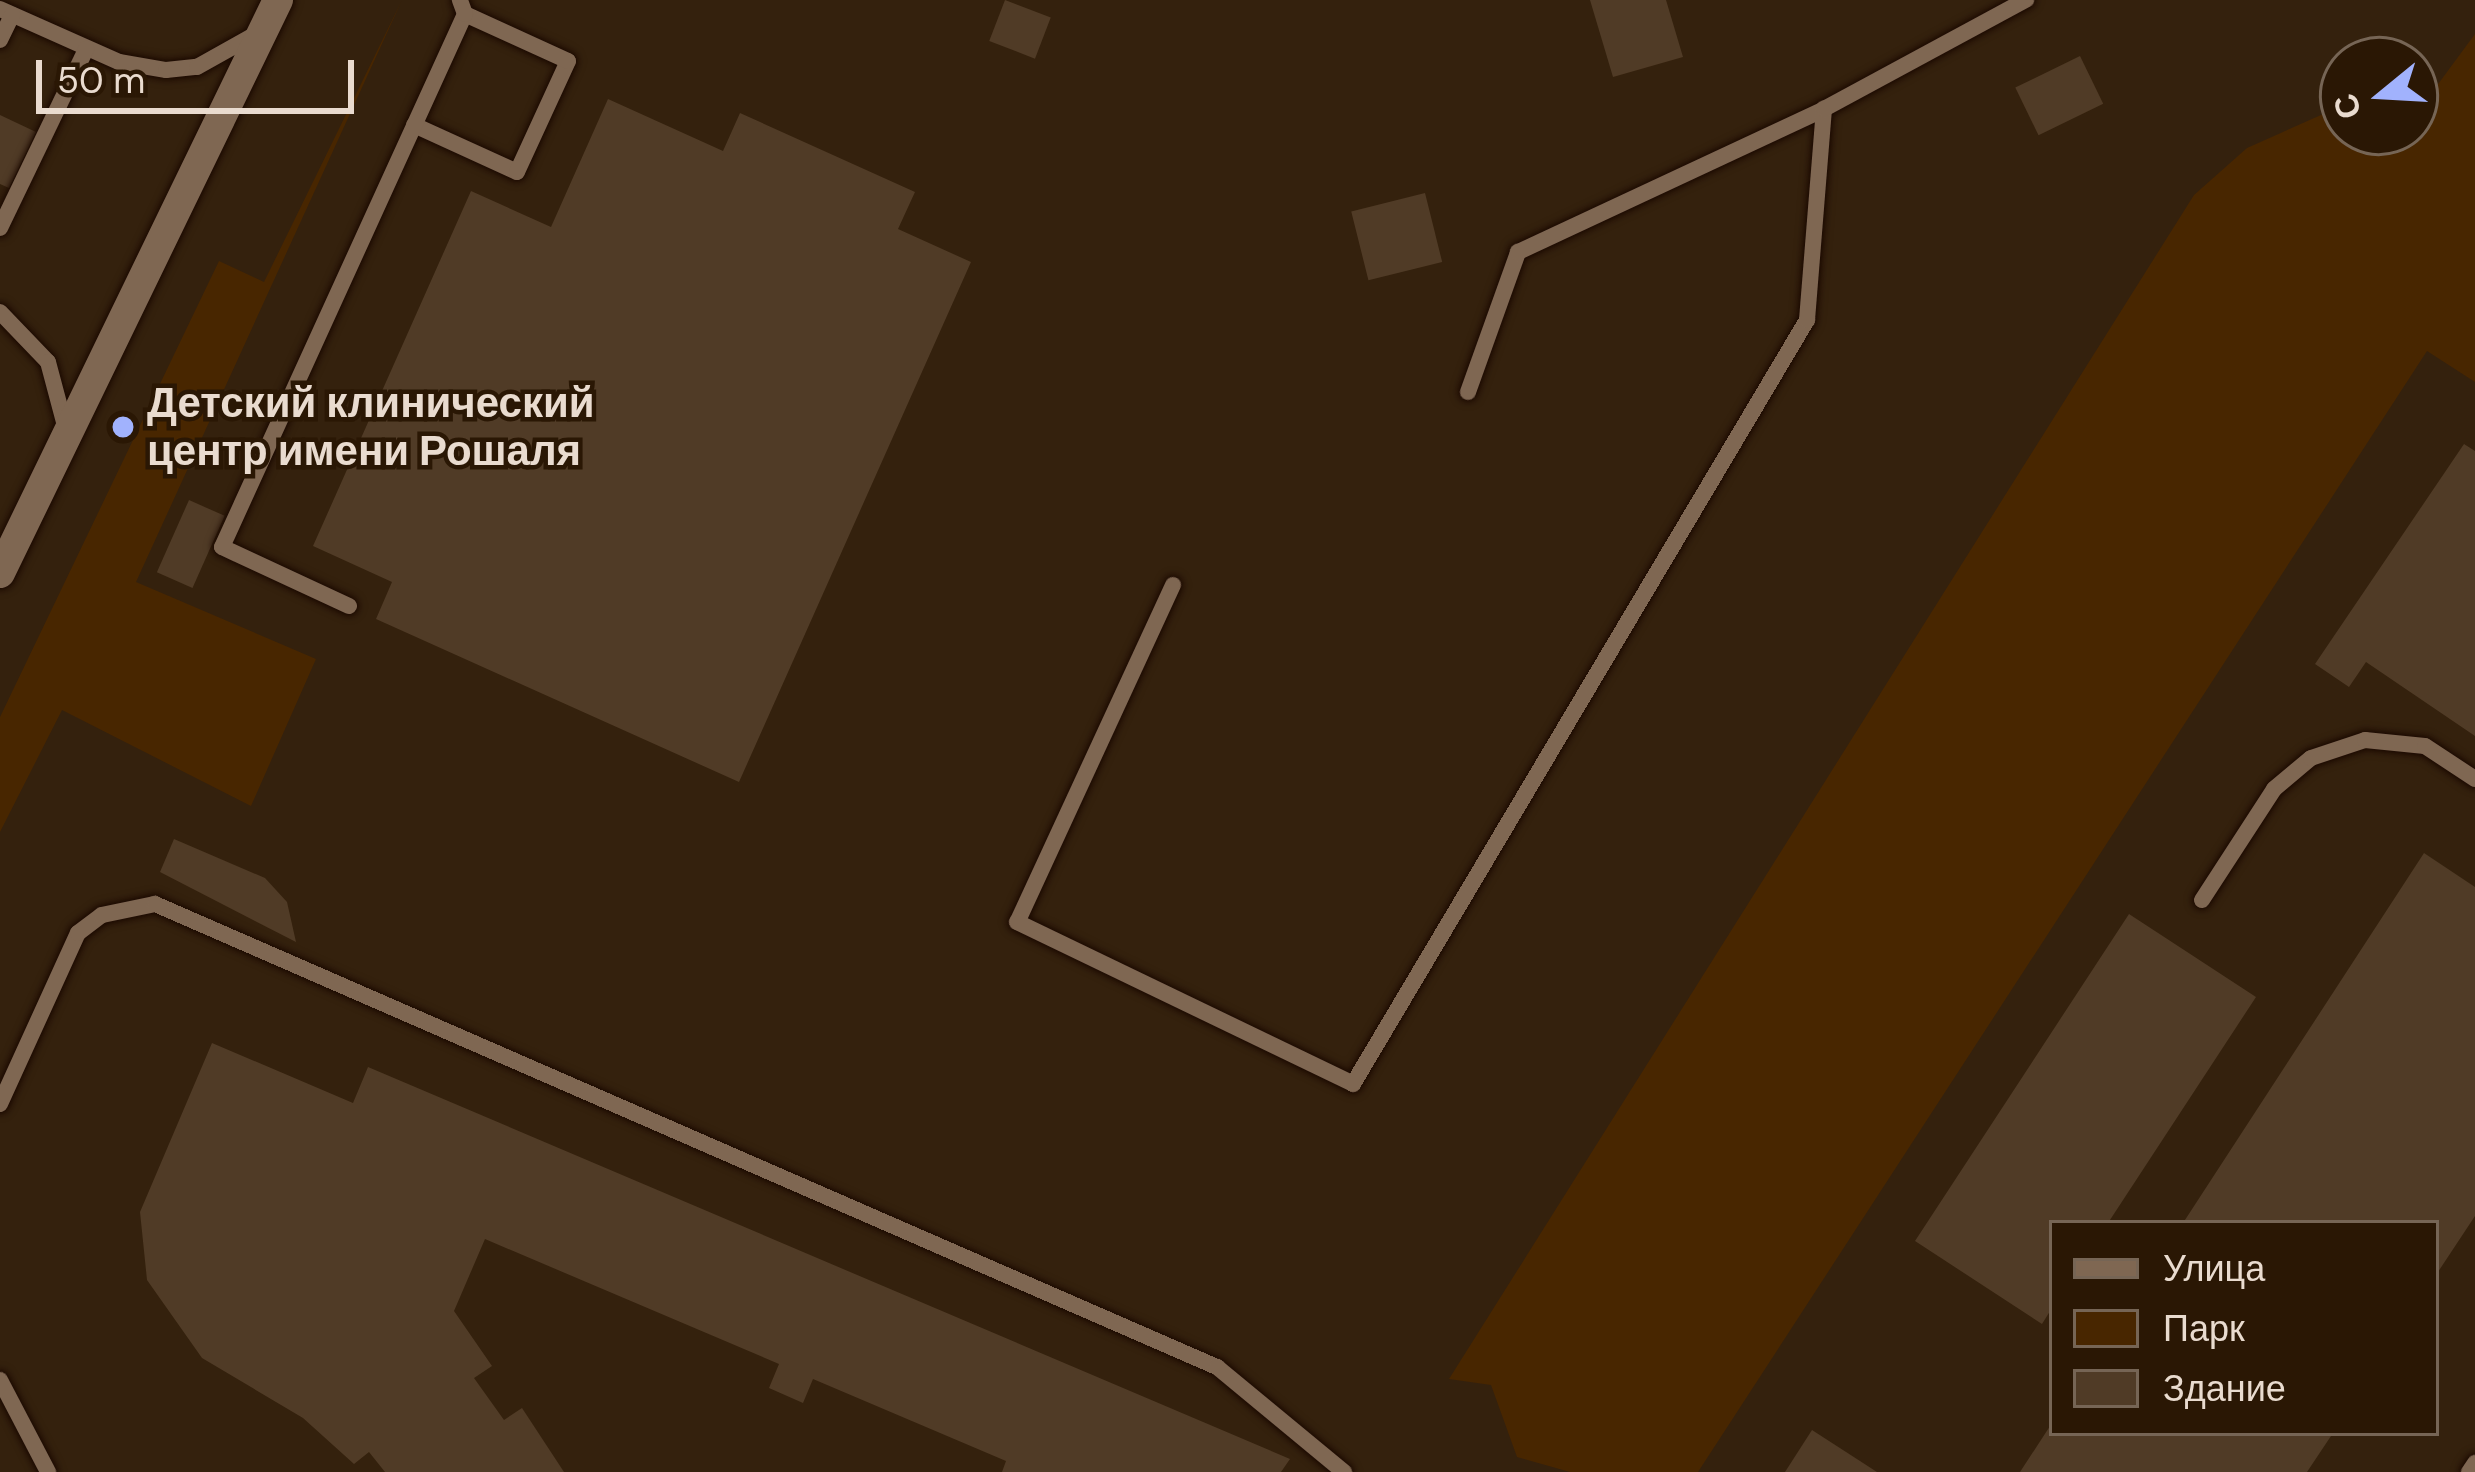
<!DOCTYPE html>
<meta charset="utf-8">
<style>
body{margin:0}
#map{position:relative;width:2475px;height:1472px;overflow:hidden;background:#34210d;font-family:"DM Sans",sans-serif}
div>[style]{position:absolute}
.green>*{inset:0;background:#482600}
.building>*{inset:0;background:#503b26;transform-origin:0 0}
.roads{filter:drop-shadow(0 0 3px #1b0900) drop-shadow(0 0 3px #1b0900)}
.service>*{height:16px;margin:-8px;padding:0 8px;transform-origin:8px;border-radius:8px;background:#7f6752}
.tertiary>*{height:30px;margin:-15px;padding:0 15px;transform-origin:15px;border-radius:15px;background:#7f6752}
.dots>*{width:33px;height:33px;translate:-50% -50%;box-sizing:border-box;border:6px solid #2a1704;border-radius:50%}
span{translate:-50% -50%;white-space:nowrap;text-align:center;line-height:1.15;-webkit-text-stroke:9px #2a1704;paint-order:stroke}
.poi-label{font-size:42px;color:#e9dbcf;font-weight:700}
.left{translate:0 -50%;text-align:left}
.legend{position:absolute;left:2049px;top:1220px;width:390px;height:216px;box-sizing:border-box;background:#2a1704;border:3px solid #766555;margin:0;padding:15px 21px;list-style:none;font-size:36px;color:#e9dbcf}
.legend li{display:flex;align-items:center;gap:24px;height:60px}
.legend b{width:60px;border:3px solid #766555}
.north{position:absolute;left:2319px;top:36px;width:120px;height:120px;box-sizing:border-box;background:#2a1704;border:3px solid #766555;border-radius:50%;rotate:252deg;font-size:33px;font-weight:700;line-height:48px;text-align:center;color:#e9dbcf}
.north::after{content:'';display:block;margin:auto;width:42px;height:54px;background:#a1b2fd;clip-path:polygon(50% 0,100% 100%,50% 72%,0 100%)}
.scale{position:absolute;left:36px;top:60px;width:318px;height:54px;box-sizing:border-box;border:6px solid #e9dbcf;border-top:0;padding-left:15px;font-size:36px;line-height:42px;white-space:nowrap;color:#e9dbcf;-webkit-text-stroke:9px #2a1704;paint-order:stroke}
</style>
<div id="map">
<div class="green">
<div style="clip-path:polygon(402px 0,136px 582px,316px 659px,251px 806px,62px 710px,0 832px,0 717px,219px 261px,264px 282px)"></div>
<div style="clip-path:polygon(2475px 34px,2475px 382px,2427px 351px,1698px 1472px,1570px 1472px,1517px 1457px,1491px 1385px,1449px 1379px,2194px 195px,2247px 148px,2339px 107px,2343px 132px,2415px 132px,2415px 97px,2430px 95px)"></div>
</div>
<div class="building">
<div style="left:1005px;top:0;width:49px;height:44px;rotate:21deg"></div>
<div style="clip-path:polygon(1590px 0,1666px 0,1683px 57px,1613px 77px)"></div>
<div style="left:2080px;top:56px;width:53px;height:72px;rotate:64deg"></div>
<div style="clip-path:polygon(608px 99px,723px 151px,740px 113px,915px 192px,898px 229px,971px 262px,739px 782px,376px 619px,392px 582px,313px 546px,471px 191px,551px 227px)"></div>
<div style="clip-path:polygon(0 115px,36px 132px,9px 188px,0 184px)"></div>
<div style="left:1425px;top:193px;width:71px;height:76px;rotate:76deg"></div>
<div style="clip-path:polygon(2464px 444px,2475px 451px,2475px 736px,2366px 662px,2349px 687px,2315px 664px)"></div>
<div style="left:189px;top:500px;width:39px;height:79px;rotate:24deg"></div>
<div style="clip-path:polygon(174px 839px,265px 878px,287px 902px,296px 942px,160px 872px)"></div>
<div style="clip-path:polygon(2424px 853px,2475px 887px,2475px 1216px,2436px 1275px,2436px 1223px,2183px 1223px)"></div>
<div style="clip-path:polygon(2129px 914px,2256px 997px,2108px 1223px,2052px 1223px,2052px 1308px,2042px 1324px,1915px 1241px)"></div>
<div style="clip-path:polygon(212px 1043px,353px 1103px,368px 1067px,1290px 1459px,1281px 1472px,1002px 1472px,1006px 1461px,813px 1379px,803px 1403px,769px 1388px,779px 1364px,485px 1239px,454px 1311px,492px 1366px,474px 1378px,504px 1420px,522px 1408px,564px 1472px,385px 1472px,369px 1452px,354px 1464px,303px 1418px,202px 1358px,147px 1280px,140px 1212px)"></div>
<div style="clip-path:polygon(2052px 1423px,2052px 1433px,2333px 1433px,2307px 1472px,2020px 1472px)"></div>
<div style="clip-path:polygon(1812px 1430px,1877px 1472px,1785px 1472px)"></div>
</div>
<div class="roads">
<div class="service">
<div style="left:0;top:9px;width:130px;rotate:24deg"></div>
<div style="left:119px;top:62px;width:48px;rotate:9.7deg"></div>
<div style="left:166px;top:70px;width:31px;rotate:-6deg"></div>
<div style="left:197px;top:67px;width:65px;rotate:-29.3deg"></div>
<div style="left:0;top:40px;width:28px;rotate:-64deg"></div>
<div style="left:414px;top:125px;width:113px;rotate:24.5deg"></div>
<div style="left:517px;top:172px;width:122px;rotate:-65.3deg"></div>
<div style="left:568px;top:61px;width:113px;rotate:-155.5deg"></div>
<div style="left:0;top:228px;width:199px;rotate:-64.3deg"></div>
<div style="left:0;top:312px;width:69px;rotate:46.2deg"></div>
<div style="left:48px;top:362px;width:66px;rotate:75.1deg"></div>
<div style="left:1468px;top:392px;width:149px;rotate:-70.3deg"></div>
<div style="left:1518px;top:252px;width:338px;rotate:-25deg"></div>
<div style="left:1173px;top:585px;width:371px;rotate:114.8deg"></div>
<div style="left:1017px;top:922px;width:373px;rotate:25.7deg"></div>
<div style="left:1353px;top:1084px;width:889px;rotate:-59.28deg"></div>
<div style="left:1807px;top:320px;width:212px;rotate:-85.4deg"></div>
<div style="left:1824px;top:109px;width:230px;rotate:-28.4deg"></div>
<div style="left:349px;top:606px;width:140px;rotate:-155.1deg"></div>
<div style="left:222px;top:547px;width:586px;rotate:-65.49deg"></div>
<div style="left:465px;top:14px;width:15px;rotate:-110deg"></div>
<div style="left:2202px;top:900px;width:132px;rotate:-57deg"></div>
<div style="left:2274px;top:789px;width:48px;rotate:-40deg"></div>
<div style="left:2311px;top:758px;width:57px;rotate:-18.4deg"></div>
<div style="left:2365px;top:740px;width:60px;rotate:5.7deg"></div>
<div style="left:2425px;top:746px;width:60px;rotate:33.4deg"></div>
<div style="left:0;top:1104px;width:188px;rotate:-65.5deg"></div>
<div style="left:78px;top:933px;width:30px;rotate:-37deg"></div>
<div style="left:102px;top:915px;width:54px;rotate:-11.7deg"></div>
<div style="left:155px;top:904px;width:1159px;rotate:23.56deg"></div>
<div style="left:1217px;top:1367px;width:165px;rotate:39.6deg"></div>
<div style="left:0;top:1380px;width:104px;rotate:62.4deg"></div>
<div style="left:2469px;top:1472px;width:11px;rotate:-56deg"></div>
</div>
<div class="tertiary">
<div style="left:0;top:573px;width:637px;rotate:-64.12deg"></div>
</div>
</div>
<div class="dots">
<div style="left:123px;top:427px;background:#a1b2fd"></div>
</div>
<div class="poi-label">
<span class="left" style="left:147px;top:427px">Детский клинический<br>центр имени Рошаля</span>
</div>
<ul class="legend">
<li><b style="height:15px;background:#7f6752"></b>Улица</li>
<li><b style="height:33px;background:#482600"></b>Парк</li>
<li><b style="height:33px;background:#503b26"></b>Здание</li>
</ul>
<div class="north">С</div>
<div class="scale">50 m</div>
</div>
